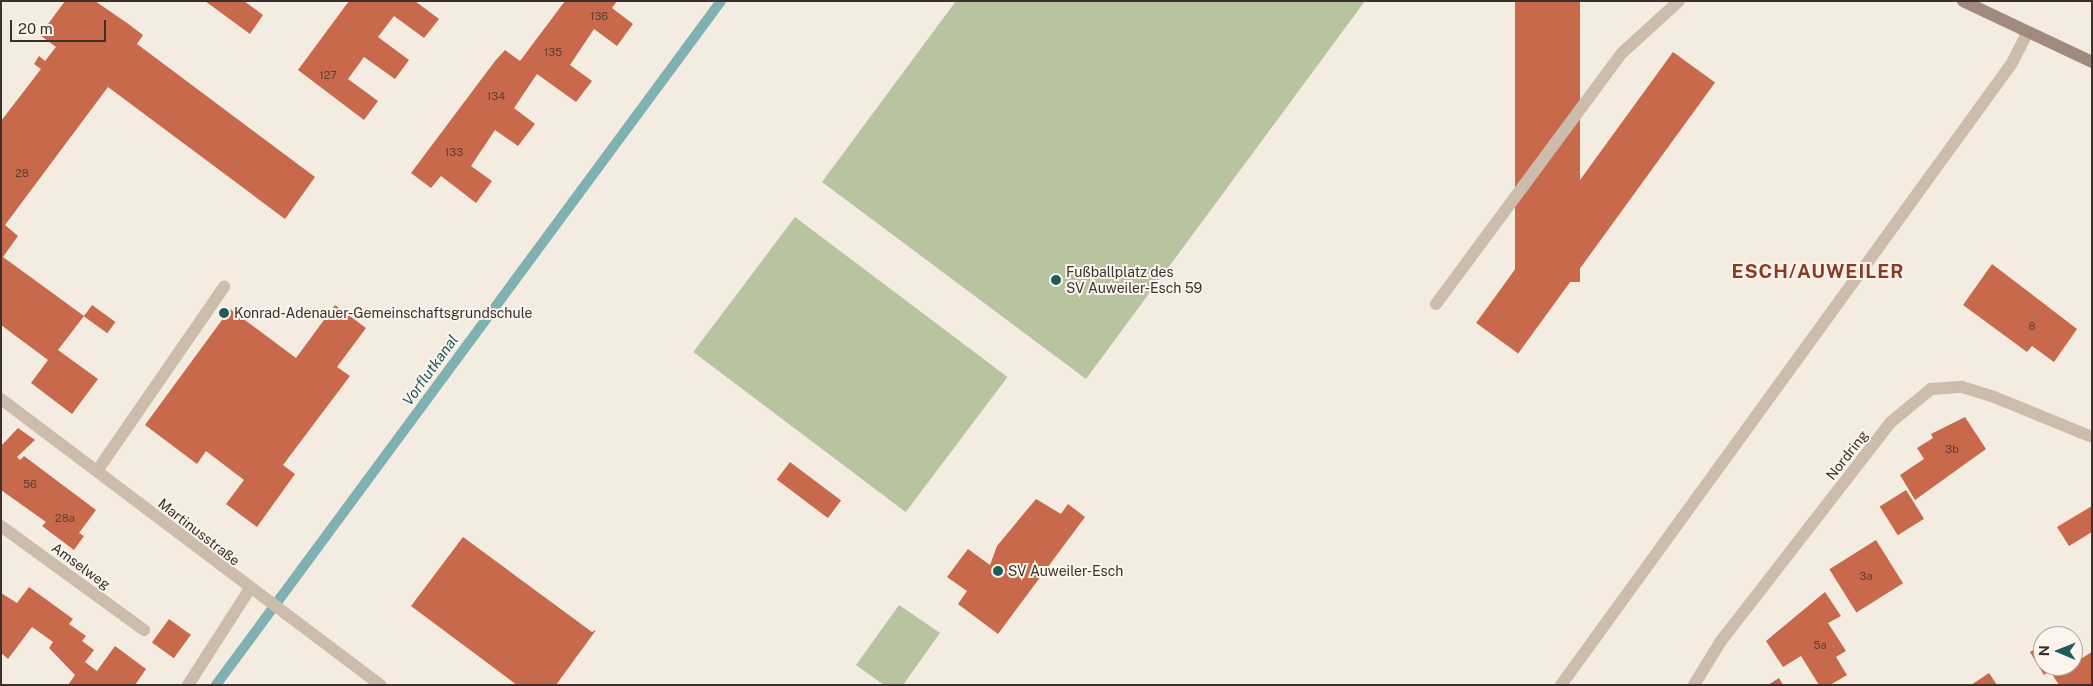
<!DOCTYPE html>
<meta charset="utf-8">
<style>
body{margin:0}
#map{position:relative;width:2093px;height:686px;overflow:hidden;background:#f4ebe1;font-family:"Public Sans",sans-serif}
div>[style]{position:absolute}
.green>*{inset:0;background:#b8c4a0;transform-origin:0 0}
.stream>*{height:10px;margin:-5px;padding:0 5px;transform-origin:5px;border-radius:5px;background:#7fb0b2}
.building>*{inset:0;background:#c8694b;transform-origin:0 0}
.lane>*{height:12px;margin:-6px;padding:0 6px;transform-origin:6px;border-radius:6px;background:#cdbbac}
.street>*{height:12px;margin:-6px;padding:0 6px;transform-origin:6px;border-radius:6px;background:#cdbbac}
.secondary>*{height:12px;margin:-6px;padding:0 6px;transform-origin:6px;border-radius:6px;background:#a18a7d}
.dots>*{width:14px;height:14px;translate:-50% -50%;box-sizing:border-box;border:2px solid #fbf5ee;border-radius:50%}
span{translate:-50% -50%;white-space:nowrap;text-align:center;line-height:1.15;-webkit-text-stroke:4px #fbf5ee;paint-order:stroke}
.number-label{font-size:11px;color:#5e3e33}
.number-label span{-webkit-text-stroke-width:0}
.poi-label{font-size:14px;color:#3b302b}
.left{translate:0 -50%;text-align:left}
.street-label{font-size:14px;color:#3b302b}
.water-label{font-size:15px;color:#1f5a5e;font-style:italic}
.district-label{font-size:19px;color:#8c3b22;font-weight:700;letter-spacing:1px}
.frame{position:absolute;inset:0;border:2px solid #3b302b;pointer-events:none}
.north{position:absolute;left:2033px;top:626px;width:50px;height:50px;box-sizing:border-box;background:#fbf5ee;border:1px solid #aea6a0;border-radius:50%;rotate:271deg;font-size:14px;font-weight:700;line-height:20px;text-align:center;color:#3b302b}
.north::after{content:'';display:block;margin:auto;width:18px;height:22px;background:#1f5a5e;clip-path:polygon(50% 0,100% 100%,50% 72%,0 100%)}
.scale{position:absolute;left:10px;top:20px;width:96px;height:22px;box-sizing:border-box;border:2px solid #3b302b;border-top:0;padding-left:6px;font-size:15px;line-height:18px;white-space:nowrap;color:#3b302b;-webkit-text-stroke:4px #fbf5ee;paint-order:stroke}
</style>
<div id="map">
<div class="green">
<div style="clip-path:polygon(956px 1px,1365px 1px,1086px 379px,822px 182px)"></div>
<div style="left:795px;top:217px;width:266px;height:169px;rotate:37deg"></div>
<div style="clip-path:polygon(899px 605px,940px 633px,903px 685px,884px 685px,856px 665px)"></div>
</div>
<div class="stream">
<div style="left:216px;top:685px;width:850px;rotate:-53.56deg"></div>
</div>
<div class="building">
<div style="clip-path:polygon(65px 1px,95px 1px,127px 23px,143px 35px,137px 44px,315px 177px,285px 219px,108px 87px,5px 225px,18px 236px,3px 257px,84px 316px,58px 350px,98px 379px,72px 414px,31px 383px,48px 360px,1px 325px,1px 121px,41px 69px,34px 64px,39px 56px,45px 61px,56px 47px,40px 35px)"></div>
<div style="clip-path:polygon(205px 1px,244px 1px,263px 15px,250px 34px)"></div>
<div style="clip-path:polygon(349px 1px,415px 1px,439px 19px,424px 38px,394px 16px,378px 37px,409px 60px,395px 79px,364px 57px,348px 79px,378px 101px,364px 120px,298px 70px)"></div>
<div style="clip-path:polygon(565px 1px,617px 1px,612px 8px,633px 24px,617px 46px,594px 29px,570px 65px,592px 81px,576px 102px,537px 74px,514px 108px,535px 124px,518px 146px,495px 130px,471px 166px,492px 181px,476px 203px,441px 176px,431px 188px,411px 173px,495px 61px,505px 50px,520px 61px)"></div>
<div style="left:1515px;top:1px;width:65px;height:281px"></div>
<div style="left:1673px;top:52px;width:52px;height:335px;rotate:36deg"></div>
<div style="clip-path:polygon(1992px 264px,2077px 329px,2054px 362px,2032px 346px,2027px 352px,1963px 305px)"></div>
<div style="left:92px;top:305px;width:29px;height:14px;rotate:36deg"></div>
<div style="clip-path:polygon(335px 305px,366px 328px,337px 367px,350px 376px,283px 465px,295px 474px,257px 527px,226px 504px,244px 480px,206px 451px,197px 464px,145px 425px,230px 309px,296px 358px)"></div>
<div style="clip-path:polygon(1965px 417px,1986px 449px,1915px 500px,1900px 475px,1924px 459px,1917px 448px,1933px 438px,1931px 434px)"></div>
<div style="clip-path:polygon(18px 428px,35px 440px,17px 457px,20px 460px,24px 456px,96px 510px,79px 533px,84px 536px,74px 550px,42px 526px,46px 522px,1px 490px,1px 446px)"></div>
<div style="left:790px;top:462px;width:64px;height:22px;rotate:37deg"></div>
<div style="left:1906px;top:490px;width:34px;height:31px;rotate:58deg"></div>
<div style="clip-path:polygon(1036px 499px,1061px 514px,1068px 504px,1085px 517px,998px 634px,958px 604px,967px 591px,947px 577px,968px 549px,990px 565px,997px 546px)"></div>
<div style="clip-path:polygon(2092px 506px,2092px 532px,2069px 546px,2057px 527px)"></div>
<div style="clip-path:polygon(463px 537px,592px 632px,596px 630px,556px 685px,517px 685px,411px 606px)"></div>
<div style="left:1876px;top:540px;width:51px;height:55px;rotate:58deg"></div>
<div style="clip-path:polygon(29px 587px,73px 619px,69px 624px,86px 636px,82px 641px,94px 650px,85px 662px,97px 671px,115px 646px,146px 669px,135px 685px,68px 685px,75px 675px,49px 648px,53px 642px,32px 627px,8px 659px,1px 653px,1px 593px,17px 603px)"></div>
<div style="clip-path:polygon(1825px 592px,1841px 616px,1828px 623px,1846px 651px,1836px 657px,1847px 675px,1830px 685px,1819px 685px,1801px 656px,1783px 667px,1766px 641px)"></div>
<div style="left:169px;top:619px;width:27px;height:29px;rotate:36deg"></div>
<div style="clip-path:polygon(2043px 644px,2043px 666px,2073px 666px,2073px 654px,2077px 661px,2092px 652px,2092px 685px,2059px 685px,2050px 671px,2044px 675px,2030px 652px)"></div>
<div style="clip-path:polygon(1989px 673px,1997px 685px,1971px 685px)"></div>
<div style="clip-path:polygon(1779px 678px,1783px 685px,1768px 685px)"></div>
</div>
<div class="lane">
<div style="left:1436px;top:304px;width:312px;rotate:-53.5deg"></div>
<div style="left:1622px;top:53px;width:77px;rotate:-42.4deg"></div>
<div style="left:97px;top:471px;width:224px;rotate:-55.4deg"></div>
<div style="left:188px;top:685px;width:113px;rotate:-57.3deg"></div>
</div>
<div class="street">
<div style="left:1px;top:399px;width:476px;rotate:37deg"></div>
<div style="left:1px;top:526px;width:177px;rotate:36deg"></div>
<div style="left:1561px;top:685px;width:768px;rotate:-54.05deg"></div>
<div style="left:2012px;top:63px;width:35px;rotate:-63deg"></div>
<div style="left:1694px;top:685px;width:52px;rotate:-58.5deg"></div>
<div style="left:1721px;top:641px;width:277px;rotate:-52.2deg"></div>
<div style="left:1891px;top:422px;width:52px;rotate:-39.5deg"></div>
<div style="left:1931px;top:389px;width:31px;rotate:-4deg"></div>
<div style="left:1962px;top:387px;width:34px;rotate:17deg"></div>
<div style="left:1994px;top:397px;width:106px;rotate:22.2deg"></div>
</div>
<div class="secondary">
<div style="left:1963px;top:1px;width:143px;rotate:25.3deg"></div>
</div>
<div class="dots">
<div style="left:1056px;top:280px;background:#1f5a5e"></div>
<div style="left:224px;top:313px;background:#1f5a5e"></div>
<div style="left:998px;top:571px;background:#1f5a5e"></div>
</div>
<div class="number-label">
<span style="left:599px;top:16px">136</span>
<span style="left:553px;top:52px">135</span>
<span style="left:328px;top:75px">127</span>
<span style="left:496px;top:96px">134</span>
<span style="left:454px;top:152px">133</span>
<span style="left:22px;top:173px">28</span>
<span style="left:2032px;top:326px">8</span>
<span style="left:1952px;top:449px">3b</span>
<span style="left:30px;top:484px">56</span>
<span style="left:65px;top:518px">28a</span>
<span style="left:1866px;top:576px">3a</span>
<span style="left:1820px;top:645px">5a</span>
</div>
<div class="poi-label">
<span class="left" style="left:1066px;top:280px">Fußballplatz des<br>SV Auweiler-Esch 59</span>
<span class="left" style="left:234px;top:313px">Konrad-Adenauer-Gemeinschaftsgrundschule</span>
<span class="left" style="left:1008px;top:571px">SV Auweiler-Esch</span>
</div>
<div class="street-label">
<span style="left:1847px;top:455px;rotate:-52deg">Nordring</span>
<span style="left:199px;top:532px;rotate:38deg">Martinusstraße</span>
<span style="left:81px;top:566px;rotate:36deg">Amselweg</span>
</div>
<div class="water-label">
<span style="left:430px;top:370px;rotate:-54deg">Vorflutkanal</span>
</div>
<div class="district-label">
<span style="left:1818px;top:272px">ESCH/AUWEILER</span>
</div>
<div class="frame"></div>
<div class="north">N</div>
<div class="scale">20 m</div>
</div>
